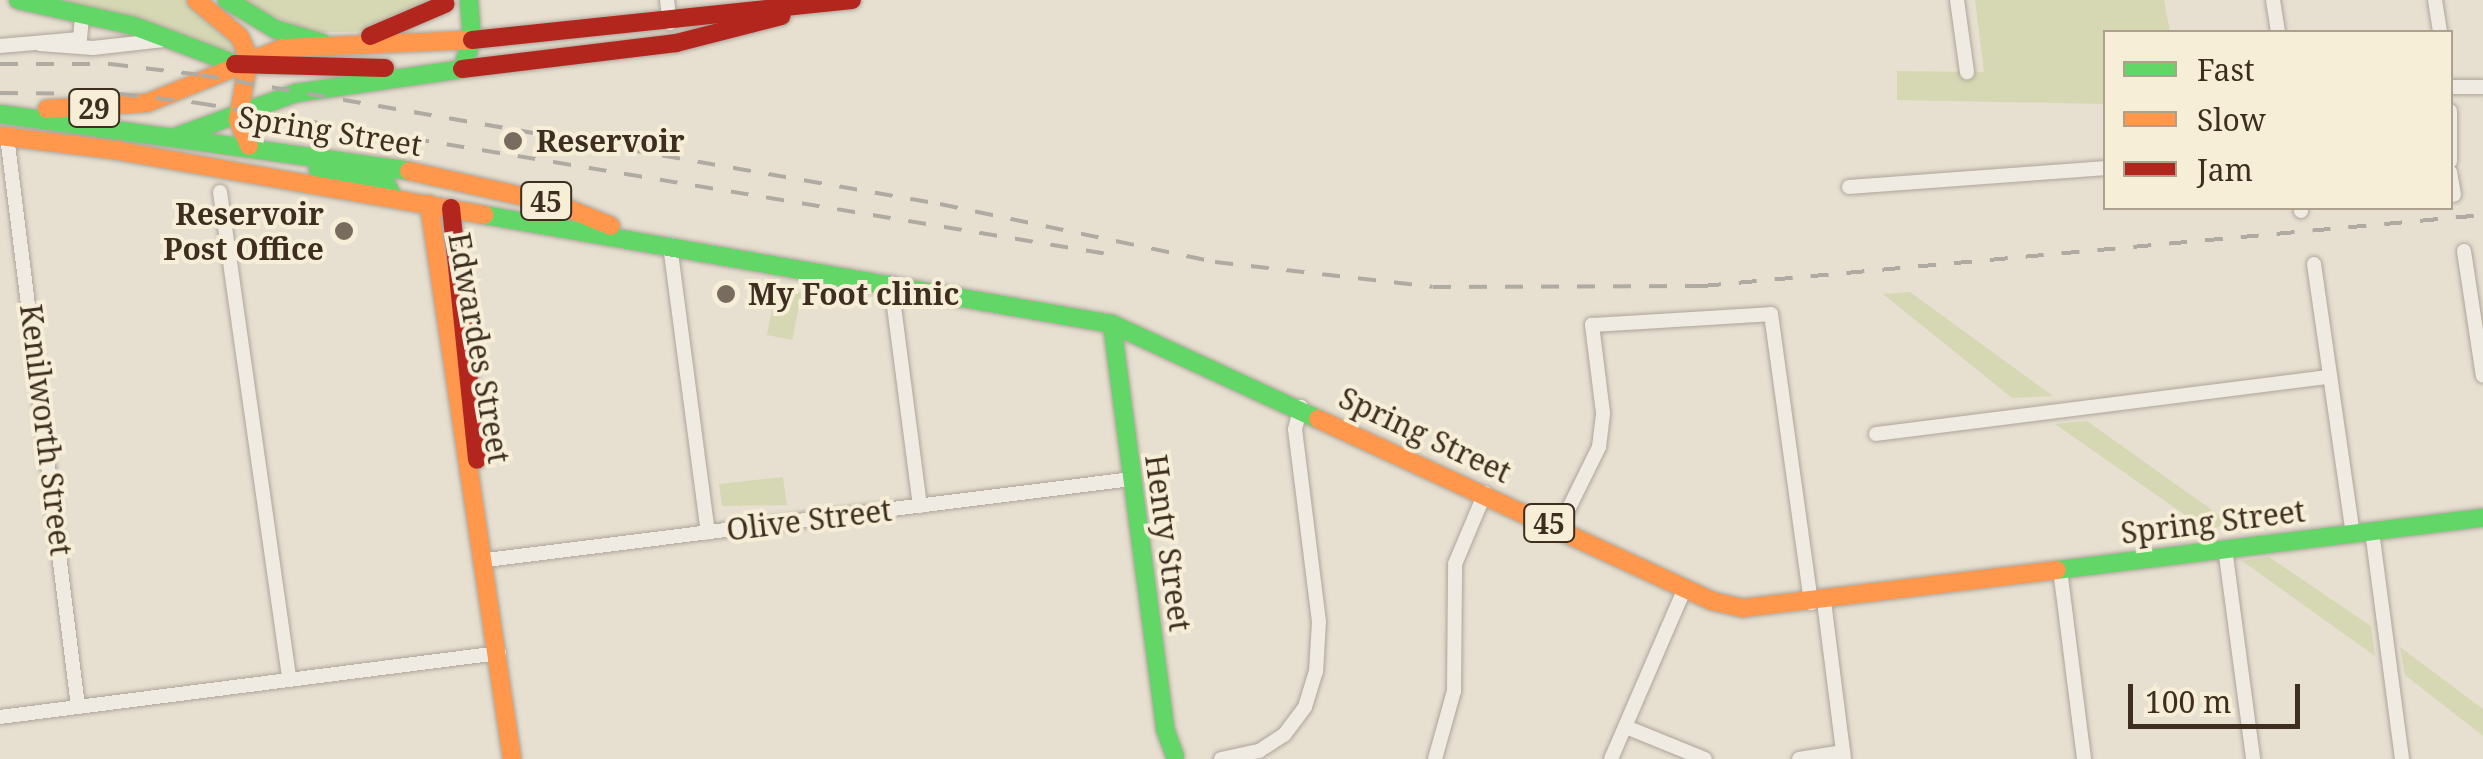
<!DOCTYPE html>
<style>
body{margin:0}
#map{position:relative;width:2483px;height:759px;overflow:hidden;background:#e7e0d1;font-family:"Noto Serif",serif}
div>[style]{position:absolute}
.green>*{inset:0;background:#d6d7b3;transform-origin:0 0}
.roads{filter:drop-shadow(0 0 2px #ada599) drop-shadow(0 0 2px #ada599)}
.street>*{height:14px;margin:-7px;padding:0 7px;transform-origin:7px;border-radius:7px;background:#efebe3}
.fast>*{height:18px;margin:-9px;padding:0 9px;transform-origin:9px;border-radius:9px;background:#63d668}
.slow>*{height:18px;margin:-9px;padding:0 9px;transform-origin:9px;border-radius:9px;background:#ff974d}
.jam>*{height:18px;margin:-9px;padding:0 9px;transform-origin:9px;border-radius:9px;background:#b3261e}
.rail>*{height:4px;margin-top:-2px;transform-origin:0;background:repeating-linear-gradient(90deg,#afaaa2 0 18px,transparent 0 36px)}
.dots>*{width:28px;height:28px;translate:-50% -50%;box-sizing:border-box;border:5px solid #f7eed8;border-radius:50%}
span{translate:-50% -50%;white-space:nowrap;text-align:center;line-height:1.15;-webkit-text-stroke:8px #f7eed8;paint-order:stroke}
.shield-label span{padding:2px 8px;background:#f7eed8;border:2px solid;border-radius:8px;-webkit-text-stroke-width:0}
.shield-label{font-size:28px;color:#3d2e20;font-weight:700}
.street-label{font-size:30px;color:#3d2e20}
.poi-label{font-size:30px;color:#3d2e20;font-weight:700}
.left{translate:0 -50%;text-align:left}
.right{translate:-100% -50%;text-align:right}
.legend{position:absolute;left:2103px;top:30px;width:350px;height:180px;box-sizing:border-box;background:#f7eed8;border:2px solid #ada18e;margin:0;padding:12px 18px;list-style:none;font-size:30px;color:#3d2e20}
.legend li{display:flex;align-items:center;gap:20px;height:50px}
.legend b{width:50px;border:2px solid #ada18e}
.scale{position:absolute;left:2128px;top:684px;width:172px;height:45px;box-sizing:border-box;border:5px solid #3d2e20;border-top:0;padding-left:12px;font-size:30px;line-height:35px;white-space:nowrap;color:#3d2e20;-webkit-text-stroke:8px #f7eed8;paint-order:stroke}
</style>
<div id="map">
<div class="green">
<div style="clip-path:polygon(50px 0,185px 0,230px 36px,239px 53px)"></div>
<div style="clip-path:polygon(240px 0,437px 0,371px 31px,310px 33px)"></div>
<div style="clip-path:polygon(1975px 0,2164px 0,2170px 32px,2106px 32px,2105px 104px,1897px 100px,1897px 71px,1984px 72px)"></div>
<div style="left:776px;top:288px;width:26px;height:48px;rotate:11deg"></div>
<div style="clip-path:polygon(1910px 292px,2053px 396px,2012px 398px,1883px 294px)"></div>
<div style="clip-path:polygon(2087px 421px,2233px 525px,2205px 529px,2055px 424px)"></div>
<div style="clip-path:polygon(783px 477px,787px 505px,722px 506px,719px 484px)"></div>
<div style="clip-path:polygon(2269px 557px,2371px 626px,2375px 656px,2242px 561px)"></div>
<div style="clip-path:polygon(2400px 647px,2483px 709px,2483px 736px,2405px 675px)"></div>
</div>
<div class="roads">
<div class="street">
<div style="left:667px;top:0;width:23px;rotate:83deg"></div>
<div style="left:1957px;top:0;width:73px;rotate:82.1deg"></div>
<div style="left:2273px;top:0;width:32px;rotate:81deg"></div>
<div style="left:2435px;top:0;width:32px;rotate:81deg"></div>
<div style="left:40px;top:44px;width:53px;rotate:4.3deg"></div>
<div style="left:93px;top:48px;width:71px;rotate:-6.4deg"></div>
<div style="left:0;top:46px;width:80px;rotate:-5deg"></div>
<div style="left:80px;top:39px;width:25px;rotate:-85deg"></div>
<div style="left:2450px;top:87px;width:33px"></div>
<div style="left:2450px;top:111px;width:50px;rotate:90deg"></div>
<div style="left:7px;top:136px;width:575px;rotate:82.91deg"></div>
<div style="left:2450px;top:172px;width:23px;rotate:80deg"></div>
<div style="left:1849px;top:187px;width:258px;rotate:-4.2deg"></div>
<div style="left:220px;top:192px;width:492px;rotate:81.9deg"></div>
<div style="left:2301px;top:208px;width:3px;rotate:90deg"></div>
<div style="left:670px;top:245px;width:290px;rotate:82.5deg"></div>
<div style="left:2464px;top:251px;width:126px;rotate:81.4deg"></div>
<div style="left:2314px;top:264px;width:272px;rotate:81.8deg"></div>
<div style="left:891px;top:283px;width:225px;rotate:82.6deg"></div>
<div style="left:1876px;top:434px;width:457px;rotate:-7.2deg"></div>
<div style="left:1559px;top:528px;width:90px;rotate:-63.7deg"></div>
<div style="left:1599px;top:447px;width:34px;rotate:-83deg"></div>
<div style="left:1603px;top:413px;width:89px;rotate:-97.1deg"></div>
<div style="left:1592px;top:325px;width:179px;rotate:-3.5deg"></div>
<div style="left:1771px;top:314px;width:292px;rotate:82.1deg"></div>
<div style="left:2372px;top:531px;width:230px;rotate:82.5deg"></div>
<div style="left:2225px;top:548px;width:213px;rotate:82.4deg"></div>
<div style="left:487px;top:560px;width:650px;rotate:-7.16deg"></div>
<div style="left:2060px;top:569px;width:192px;rotate:82.8deg"></div>
<div style="left:1824px;top:601px;width:159px;rotate:82.8deg"></div>
<div style="left:0;top:717px;width:503px;rotate:-7.31deg"></div>
<div style="left:1626px;top:727px;width:85px;rotate:22.1deg"></div>
<div style="left:1221px;top:759px;width:39px;rotate:-12deg"></div>
<div style="left:1259px;top:751px;width:30px;rotate:-33deg"></div>
<div style="left:1284px;top:735px;width:35px;rotate:-53deg"></div>
<div style="left:1305px;top:707px;width:37px;rotate:-73deg"></div>
<div style="left:1316px;top:672px;width:50px;rotate:-86.6deg"></div>
<div style="left:1319px;top:622px;width:194px;rotate:-97.1deg"></div>
<div style="left:1295px;top:429px;width:23px;rotate:-75deg"></div>
<div style="left:1435px;top:759px;width:71px;rotate:-74.4deg"></div>
<div style="left:1454px;top:691px;width:127px;rotate:-89.5deg"></div>
<div style="left:1455px;top:564px;width:77px;rotate:-67.1deg"></div>
<div style="left:1611px;top:759px;width:186px;rotate:-66.6deg"></div>
<div style="left:1799px;top:759px;width:45px;rotate:-9deg"></div>
</div>
<div class="fast">
<div style="left:18px;top:0;width:119px;rotate:12.6deg"></div>
<div style="left:134px;top:26px;width:108px;rotate:20.6deg"></div>
<div style="left:227px;top:0;width:56px;rotate:31.1deg"></div>
<div style="left:275px;top:29px;width:49px;rotate:16.6deg"></div>
<div style="left:0;top:114px;width:413px;rotate:7.9deg"></div>
<div style="left:178px;top:136px;width:126px;rotate:-20deg"></div>
<div style="left:296px;top:93px;width:168px;rotate:-8.2deg"></div>
<div style="left:462px;top:69px;width:31px;rotate:-71deg"></div>
<div style="left:472px;top:40px;width:40px;rotate:-94.3deg"></div>
<div style="left:318px;top:169px;width:69px;rotate:11.6deg"></div>
<div style="left:386px;top:183px;width:17px;rotate:65deg"></div>
<div style="left:484px;top:215px;width:637px;rotate:9.85deg"></div>
<div style="left:1112px;top:324px;width:227px;rotate:24.8deg"></div>
<div style="left:1112px;top:324px;width:408px;rotate:82.5deg"></div>
<div style="left:1165px;top:729px;width:29px;rotate:70deg"></div>
<div style="left:2057px;top:570px;width:429px;rotate:-7deg"></div>
</div>
<div class="slow">
<div style="left:196px;top:0;width:57px;rotate:40.1deg"></div>
<div style="left:240px;top:37px;width:23px;rotate:67deg"></div>
<div style="left:249px;top:58px;width:63px;rotate:100.1deg"></div>
<div style="left:238px;top:120px;width:28px;rotate:67deg"></div>
<div style="left:47px;top:109px;width:100px;rotate:-3.4deg"></div>
<div style="left:147px;top:103px;width:147px;rotate:-22deg"></div>
<div style="left:283px;top:48px;width:189px;rotate:-2.4deg"></div>
<div style="left:0;top:136px;width:123px;rotate:7deg"></div>
<div style="left:113px;top:150px;width:377px;rotate:9.9deg"></div>
<div style="left:409px;top:171px;width:152px;rotate:12.6deg"></div>
<div style="left:557px;top:204px;width:58px;rotate:22.2deg"></div>
<div style="left:429px;top:204px;width:561px;rotate:81.49deg"></div>
<div style="left:1318px;top:419px;width:434px;rotate:24.8deg"></div>
<div style="left:1712px;top:601px;width:32px;rotate:13deg"></div>
<div style="left:1743px;top:608px;width:316px;rotate:-6.9deg"></div>
</div>
<div class="jam">
<div style="left:370px;top:36px;width:82px;rotate:-23.1deg"></div>
<div style="left:472px;top:40px;width:382px;rotate:-6deg"></div>
<div style="left:235px;top:64px;width:150px;rotate:1.5deg"></div>
<div style="left:462px;top:69px;width:216px;rotate:-6.9deg"></div>
<div style="left:676px;top:43px;width:109px;rotate:-14.3deg"></div>
<div style="left:451px;top:208px;width:253px;rotate:84.1deg"></div>
</div>
</div>
<div class="rail">
<div style="left:0;top:64px;width:110px"></div>
<div style="left:110px;top:64px;width:92px;rotate:6.9deg"></div>
<div style="left:201px;top:75px;width:750px;rotate:9.9deg"></div>
<div style="left:940px;top:204px;width:281px;rotate:11.9deg"></div>
<div style="left:1215px;top:262px;width:219px;rotate:6.5deg"></div>
<div style="left:1433px;top:287px;width:270px;rotate:-0.2deg"></div>
<div style="left:1703px;top:286px;width:783px;rotate:-5.2deg"></div>
<div style="left:0;top:93px;width:120px;rotate:0.5deg"></div>
<div style="left:120px;top:94px;width:79px;rotate:6.6deg"></div>
<div style="left:198px;top:103px;width:934px;rotate:9.43deg"></div>
</div>
<div class="dots">
<div style="left:513px;top:141px;background:#786c5e"></div>
<div style="left:344px;top:231px;background:#786c5e"></div>
<div style="left:726px;top:294px;background:#786c5e"></div>
</div>
<div class="shield-label">
<span style="left:94px;top:108px">29</span>
<span style="left:546px;top:201px">45</span>
<span style="left:1549px;top:523px">45</span>
</div>
<div class="street-label">
<span style="left:330px;top:131px;rotate:9deg">Spring Street</span>
<span style="left:479px;top:348px;rotate:80deg">Edwardes Street</span>
<span style="left:46px;top:430px;rotate:83deg">Kenilworth Street</span>
<span style="left:1425px;top:435px;rotate:25deg">Spring Street</span>
<span style="left:809px;top:520px;rotate:-7deg">Olive Street</span>
<span style="left:2213px;top:522px;rotate:-7deg">Spring Street</span>
<span style="left:1168px;top:543px;rotate:82deg">Henty Street</span>
</div>
<div class="poi-label">
<span class="left" style="left:536px;top:141px">Reservoir</span>
<span class="right" style="left:324px;top:231px">Reservoir<br>Post Office</span>
<span class="left" style="left:748px;top:294px">My Foot clinic</span>
</div>
<ul class="legend">
<li><b style="height:12px;background:#63d668"></b>Fast</li>
<li><b style="height:12px;background:#ff974d"></b>Slow</li>
<li><b style="height:12px;background:#b3261e"></b>Jam</li>
</ul>
<div class="scale">100 m</div>
</div>
